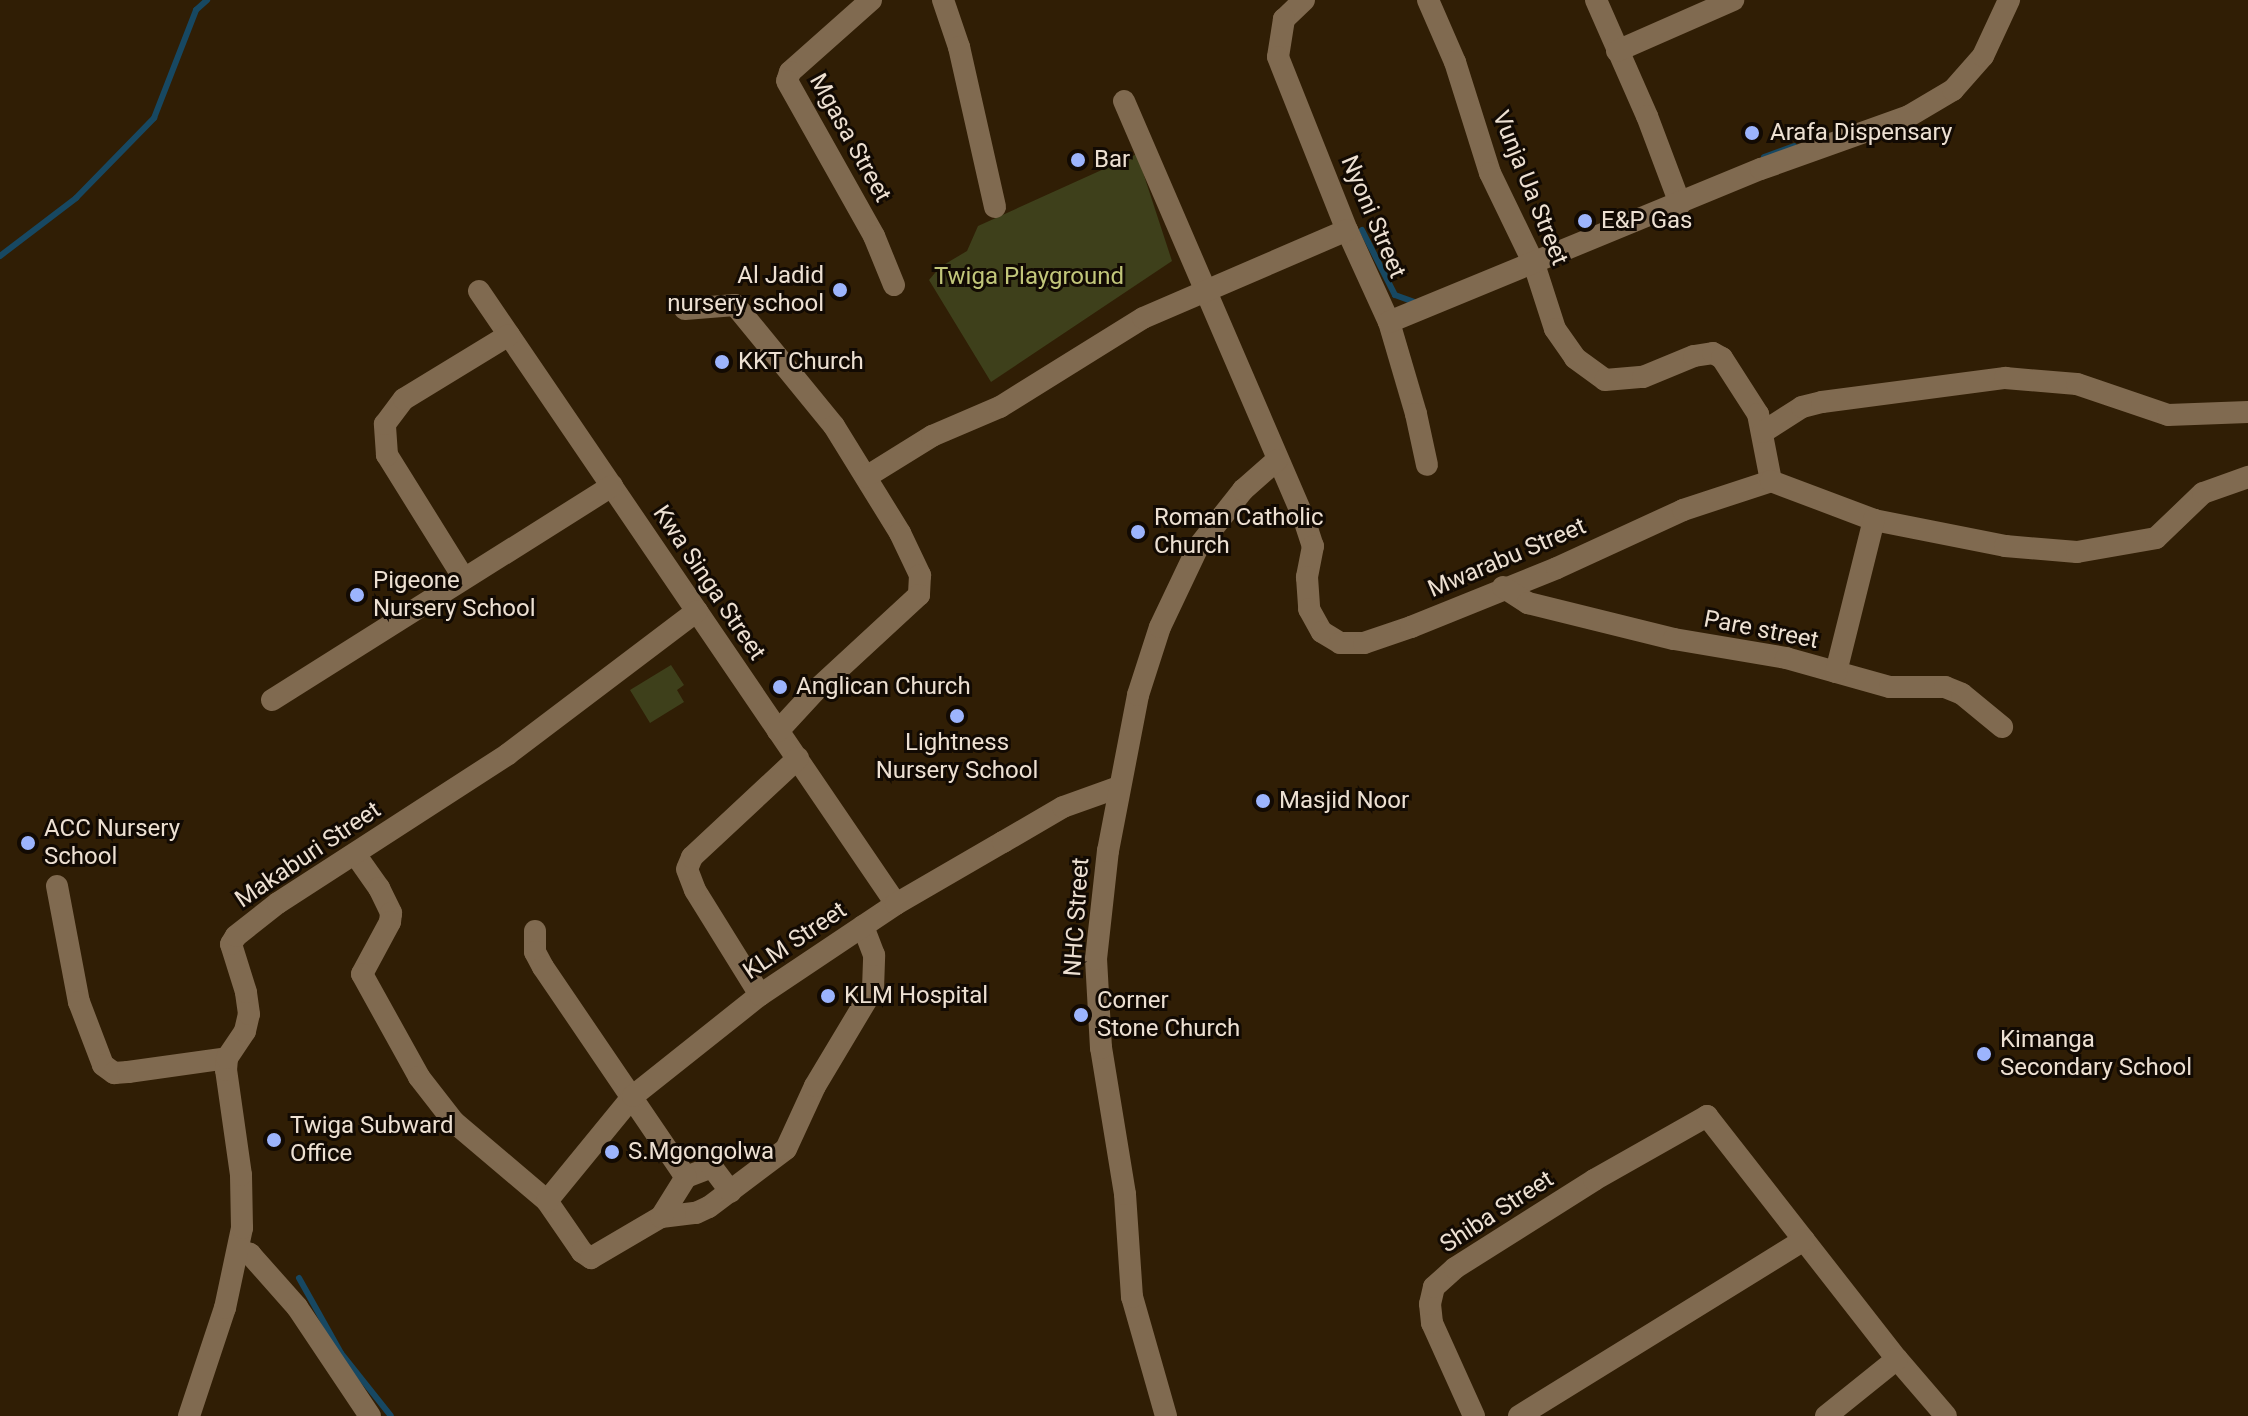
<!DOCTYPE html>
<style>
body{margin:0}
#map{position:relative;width:2248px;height:1416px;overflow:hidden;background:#301e05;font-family:Roboto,sans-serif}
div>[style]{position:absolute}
.green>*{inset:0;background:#3e401b}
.stream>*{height:6px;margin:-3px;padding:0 3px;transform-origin:3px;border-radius:3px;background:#174862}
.minor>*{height:22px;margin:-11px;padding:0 11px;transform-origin:11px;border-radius:11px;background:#806a50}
.dots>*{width:22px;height:22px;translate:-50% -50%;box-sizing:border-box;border:4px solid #120a03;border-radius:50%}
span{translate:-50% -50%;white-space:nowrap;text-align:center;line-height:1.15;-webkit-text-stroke:6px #120a03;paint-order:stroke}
.poi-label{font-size:24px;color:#ede0d2}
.left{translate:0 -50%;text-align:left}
.right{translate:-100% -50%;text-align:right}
.street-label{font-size:24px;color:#ede0d2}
.park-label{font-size:24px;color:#c2c67a}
</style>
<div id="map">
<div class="green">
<div style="clip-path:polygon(1137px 154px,1172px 261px,991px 382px,929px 280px,940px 267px,967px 251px,978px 226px)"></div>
<div style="clip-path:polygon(671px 665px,684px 685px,677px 690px,684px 702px,650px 723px,630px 690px)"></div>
</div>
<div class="stream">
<div style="left:1764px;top:157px;width:32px;rotate:-20deg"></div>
<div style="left:1362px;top:230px;width:73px;rotate:63.1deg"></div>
<div style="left:1395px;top:295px;width:23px;rotate:20deg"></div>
<div style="left:0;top:256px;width:96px;rotate:-37.3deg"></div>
<div style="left:76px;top:198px;width:112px;rotate:-45.7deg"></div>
<div style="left:154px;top:118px;width:116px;rotate:-68.7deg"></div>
<div style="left:196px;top:10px;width:15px;rotate:-42deg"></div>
<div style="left:299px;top:1278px;width:86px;rotate:60.8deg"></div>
<div style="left:341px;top:1353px;width:80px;rotate:51.6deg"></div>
</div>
<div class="minor">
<div style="left:871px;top:0;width:108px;rotate:138.4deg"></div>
<div style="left:790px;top:72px;width:9px;rotate:108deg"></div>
<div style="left:787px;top:81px;width:178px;rotate:60.7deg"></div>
<div style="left:874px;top:236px;width:53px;rotate:67.8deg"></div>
<div style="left:943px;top:0;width:50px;rotate:71.2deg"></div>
<div style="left:959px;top:47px;width:164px;rotate:77.3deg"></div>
<div style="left:1304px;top:0;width:28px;rotate:136deg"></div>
<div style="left:1284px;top:19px;width:38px;rotate:99deg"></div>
<div style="left:1278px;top:57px;width:186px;rotate:68.3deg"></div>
<div style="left:1347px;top:230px;width:101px;rotate:65.5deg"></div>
<div style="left:1389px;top:322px;width:96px;rotate:73.6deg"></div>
<div style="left:1416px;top:414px;width:52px;rotate:77.8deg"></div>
<div style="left:1428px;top:0;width:68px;rotate:66.5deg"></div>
<div style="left:1455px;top:62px;width:116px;rotate:72.5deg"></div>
<div style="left:1490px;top:173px;width:101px;rotate:64.2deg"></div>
<div style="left:1534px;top:264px;width:68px;rotate:72.1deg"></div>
<div style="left:1555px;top:329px;width:35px;rotate:55deg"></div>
<div style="left:1575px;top:358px;width:37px;rotate:36deg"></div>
<div style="left:1605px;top:380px;width:38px;rotate:-5deg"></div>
<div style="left:1643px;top:377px;width:55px;rotate:-22.4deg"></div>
<div style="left:1694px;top:356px;width:19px;rotate:-9deg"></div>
<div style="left:1713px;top:353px;width:10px;rotate:29deg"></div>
<div style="left:1722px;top:358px;width:67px;rotate:57.3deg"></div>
<div style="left:1758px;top:414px;width:68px;rotate:79deg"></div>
<div style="left:1596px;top:0;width:127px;rotate:66.3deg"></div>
<div style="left:1647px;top:116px;width:94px;rotate:69.4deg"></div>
<div style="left:1617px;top:51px;width:127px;rotate:-23.7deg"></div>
<div style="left:1124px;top:101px;width:452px;rotate:66.7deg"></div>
<div style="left:1303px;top:516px;width:32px;rotate:72deg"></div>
<div style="left:1313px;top:546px;width:32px;rotate:101deg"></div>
<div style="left:1307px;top:577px;width:32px;rotate:86deg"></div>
<div style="left:1309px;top:609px;width:26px;rotate:61deg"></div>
<div style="left:1322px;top:632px;width:21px;rotate:31deg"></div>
<div style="left:1340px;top:643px;width:24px"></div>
<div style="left:1364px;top:643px;width:50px;rotate:-18.8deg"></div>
<div style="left:1411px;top:627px;width:157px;rotate:-22deg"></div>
<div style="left:1557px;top:568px;width:139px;rotate:-24.7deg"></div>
<div style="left:1683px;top:510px;width:93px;rotate:-18.2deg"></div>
<div style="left:1771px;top:481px;width:110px;rotate:20.7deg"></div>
<div style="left:1874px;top:520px;width:134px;rotate:11.2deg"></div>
<div style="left:2005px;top:546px;width:72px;rotate:4.8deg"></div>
<div style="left:2077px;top:552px;width:80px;rotate:-10deg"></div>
<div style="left:2156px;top:538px;width:65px;rotate:-43.8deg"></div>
<div style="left:2203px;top:493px;width:48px;rotate:-19.6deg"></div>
<div style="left:479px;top:291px;width:741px;rotate:55.77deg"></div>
<div style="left:685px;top:309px;width:50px;rotate:-4.6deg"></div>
<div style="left:735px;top:305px;width:156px;rotate:50.7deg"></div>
<div style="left:834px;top:426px;width:126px;rotate:58.3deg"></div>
<div style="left:900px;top:533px;width:47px;rotate:64.5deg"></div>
<div style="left:920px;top:575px;width:20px;rotate:93deg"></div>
<div style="left:919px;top:595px;width:143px;rotate:137.3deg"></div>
<div style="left:814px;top:692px;width:53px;rotate:132.7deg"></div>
<div style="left:1389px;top:322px;width:402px;rotate:-22.4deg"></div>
<div style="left:1761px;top:169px;width:157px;rotate:-19.7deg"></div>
<div style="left:1909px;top:116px;width:51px;rotate:-30.6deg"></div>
<div style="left:1953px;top:90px;width:45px;rotate:-48.6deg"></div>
<div style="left:1983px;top:56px;width:62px;rotate:-65.1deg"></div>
<div style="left:1763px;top:432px;width:46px;rotate:-32.7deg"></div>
<div style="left:1802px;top:407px;width:21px;rotate:-14deg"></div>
<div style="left:1822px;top:402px;width:185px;rotate:-7.5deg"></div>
<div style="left:2005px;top:378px;width:72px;rotate:4.8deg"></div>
<div style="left:2077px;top:384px;width:96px;rotate:18.8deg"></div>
<div style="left:2168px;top:415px;width:80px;rotate:-2.1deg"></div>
<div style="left:866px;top:477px;width:78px;rotate:-31.8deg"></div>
<div style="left:932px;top:436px;width:74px;rotate:-23.1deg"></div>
<div style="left:1000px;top:407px;width:168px;rotate:-31.9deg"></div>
<div style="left:1143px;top:318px;width:222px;rotate:-23.3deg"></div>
<div style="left:463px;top:577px;width:144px;rotate:-121.9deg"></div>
<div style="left:387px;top:455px;width:31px;rotate:-94deg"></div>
<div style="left:385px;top:424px;width:31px;rotate:-53deg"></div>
<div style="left:404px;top:399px;width:123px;rotate:-31.4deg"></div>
<div style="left:1503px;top:587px;width:30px;rotate:33deg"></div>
<div style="left:1528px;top:603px;width:150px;rotate:13.9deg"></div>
<div style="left:1674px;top:639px;width:114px;rotate:9.6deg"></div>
<div style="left:1786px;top:658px;width:108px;rotate:15.6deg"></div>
<div style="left:1890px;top:687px;width:55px"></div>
<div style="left:1945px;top:687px;width:18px;rotate:22deg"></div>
<div style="left:1962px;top:694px;width:52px;rotate:39.5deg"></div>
<div style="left:1836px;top:672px;width:157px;rotate:-76deg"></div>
<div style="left:272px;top:700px;width:402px;rotate:-32.2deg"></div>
<div style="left:355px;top:854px;width:42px;rotate:54.8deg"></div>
<div style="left:379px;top:888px;width:28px;rotate:64deg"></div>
<div style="left:391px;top:913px;width:9px;rotate:96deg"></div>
<div style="left:390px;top:922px;width:59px;rotate:118.3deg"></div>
<div style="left:362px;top:974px;width:118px;rotate:61deg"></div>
<div style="left:419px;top:1077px;width:57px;rotate:52.1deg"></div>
<div style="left:454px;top:1122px;width:122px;rotate:40.3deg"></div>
<div style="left:547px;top:1201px;width:62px;rotate:55.5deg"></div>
<div style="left:582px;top:1252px;width:11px;rotate:34deg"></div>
<div style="left:591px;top:1258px;width:81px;rotate:-30.4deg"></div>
<div style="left:661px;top:1217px;width:35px;rotate:-7deg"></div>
<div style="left:696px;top:1213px;width:14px;rotate:-25deg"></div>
<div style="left:709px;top:1207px;width:96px;rotate:-37deg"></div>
<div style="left:786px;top:1149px;width:69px;rotate:-65.3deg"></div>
<div style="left:815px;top:1086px;width:113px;rotate:-59.1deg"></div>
<div style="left:873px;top:989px;width:34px;rotate:-88deg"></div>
<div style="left:874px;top:955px;width:31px;rotate:-111deg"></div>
<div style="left:57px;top:886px;width:118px;rotate:79.3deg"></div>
<div style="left:79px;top:1002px;width:67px;rotate:69.1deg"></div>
<div style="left:103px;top:1065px;width:14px;rotate:36deg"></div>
<div style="left:114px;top:1073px;width:14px;rotate:-4deg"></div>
<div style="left:128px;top:1072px;width:100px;rotate:-8deg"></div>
<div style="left:535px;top:931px;width:21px;rotate:90deg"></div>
<div style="left:535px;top:952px;width:17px;rotate:62deg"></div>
<div style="left:543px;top:967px;width:249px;rotate:55.8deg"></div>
<div style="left:683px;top:1173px;width:5px;rotate:53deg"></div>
<div style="left:686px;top:1177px;width:28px;rotate:-21deg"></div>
<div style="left:712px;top:1167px;width:31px;rotate:53deg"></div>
<div style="left:760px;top:995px;width:123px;rotate:-121.8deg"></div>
<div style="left:695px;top:890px;width:22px;rotate:-111deg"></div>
<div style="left:687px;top:869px;width:13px;rotate:-67deg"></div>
<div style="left:692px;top:857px;width:145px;rotate:-43deg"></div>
<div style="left:547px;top:1201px;width:136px;rotate:-50.7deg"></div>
<div style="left:633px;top:1096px;width:162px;rotate:-38.5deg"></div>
<div style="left:760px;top:995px;width:164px;rotate:-33.8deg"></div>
<div style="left:896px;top:904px;width:124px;rotate:-30.1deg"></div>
<div style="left:1003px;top:842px;width:69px;rotate:-30.3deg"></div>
<div style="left:1063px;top:807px;width:59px;rotate:-19.7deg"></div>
<div style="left:661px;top:1217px;width:47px;rotate:-58deg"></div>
<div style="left:238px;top:1250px;width:13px;rotate:18deg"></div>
<div style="left:250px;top:1254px;width:71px;rotate:48.4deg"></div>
<div style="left:297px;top:1307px;width:131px;rotate:56.2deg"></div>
<div style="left:189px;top:1416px;width:114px;rotate:-71.6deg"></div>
<div style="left:225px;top:1308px;width:82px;rotate:-78deg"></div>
<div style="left:242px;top:1228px;width:53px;rotate:-91.1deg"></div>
<div style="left:241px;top:1175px;width:106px;rotate:-98.1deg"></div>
<div style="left:226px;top:1070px;width:12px;rotate:-85deg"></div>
<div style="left:227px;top:1058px;width:32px;rotate:-56deg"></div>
<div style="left:245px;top:1031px;width:17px;rotate:-77deg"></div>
<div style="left:249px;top:1014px;width:22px;rotate:-98deg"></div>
<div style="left:246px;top:992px;width:50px;rotate:-107.4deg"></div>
<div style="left:231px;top:944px;width:9px;rotate:-58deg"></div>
<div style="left:236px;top:936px;width:53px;rotate:-38.2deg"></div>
<div style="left:278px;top:903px;width:274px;rotate:-32.9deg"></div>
<div style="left:508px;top:754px;width:237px;rotate:-37.1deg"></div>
<div style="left:1166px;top:1416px;width:124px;rotate:-105.9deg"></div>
<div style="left:1132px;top:1297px;width:103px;rotate:-93.9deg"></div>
<div style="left:1125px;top:1194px;width:148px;rotate:-99.3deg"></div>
<div style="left:1101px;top:1048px;width:89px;rotate:-93.2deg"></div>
<div style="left:1096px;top:959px;width:109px;rotate:-83.7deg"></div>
<div style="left:1108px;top:851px;width:159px;rotate:-79.1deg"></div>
<div style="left:1138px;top:695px;width:71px;rotate:-72.1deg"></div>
<div style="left:1160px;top:627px;width:89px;rotate:-64.6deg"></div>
<div style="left:1198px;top:547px;width:73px;rotate:-51.7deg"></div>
<div style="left:1243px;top:490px;width:45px;rotate:-41.4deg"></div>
<div style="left:1474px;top:1416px;width:102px;rotate:-114.3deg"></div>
<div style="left:1432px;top:1323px;width:19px;rotate:-96deg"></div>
<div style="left:1430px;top:1304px;width:17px;rotate:-77deg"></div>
<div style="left:1434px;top:1287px;width:28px;rotate:-42deg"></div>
<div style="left:1455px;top:1268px;width:165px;rotate:-32.3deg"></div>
<div style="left:1594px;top:1180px;width:130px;rotate:-29.5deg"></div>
<div style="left:1707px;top:1116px;width:308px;rotate:52deg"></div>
<div style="left:1897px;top:1359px;width:75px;rotate:49.3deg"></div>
<div style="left:1519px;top:1416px;width:335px;rotate:-31.7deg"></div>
<div style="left:1826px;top:1416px;width:91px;rotate:-38.8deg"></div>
</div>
<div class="dots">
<div style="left:1752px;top:133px;background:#9cb4fd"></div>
<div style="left:1078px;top:160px;background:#9cb4fd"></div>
<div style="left:1585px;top:221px;background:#9cb4fd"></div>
<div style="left:840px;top:290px;background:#9cb4fd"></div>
<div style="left:722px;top:362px;background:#9cb4fd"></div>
<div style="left:1138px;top:532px;background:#9cb4fd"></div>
<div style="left:357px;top:595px;background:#9cb4fd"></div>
<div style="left:780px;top:687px;background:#9cb4fd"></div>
<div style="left:957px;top:716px;background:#9cb4fd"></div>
<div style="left:1263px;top:801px;background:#9cb4fd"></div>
<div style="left:28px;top:843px;background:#9cb4fd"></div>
<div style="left:828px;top:996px;background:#9cb4fd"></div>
<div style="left:1081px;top:1015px;background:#9cb4fd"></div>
<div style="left:1984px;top:1054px;background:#9cb4fd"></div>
<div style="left:274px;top:1140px;background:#9cb4fd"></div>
<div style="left:612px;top:1152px;background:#9cb4fd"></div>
</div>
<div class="poi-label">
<span class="left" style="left:1770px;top:133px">Arafa Dispensary</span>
<span class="left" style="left:1094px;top:160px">Bar</span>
<span class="left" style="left:1601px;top:221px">E&amp;P Gas</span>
<span class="right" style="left:824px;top:290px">Al Jadid<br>nursery school</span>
<span class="left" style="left:738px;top:362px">KKT Church</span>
<span class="left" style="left:1154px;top:532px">Roman Catholic<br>Church</span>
<span class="left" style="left:373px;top:595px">Pigeone<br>Nursery School</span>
<span class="left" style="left:796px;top:687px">Anglican Church</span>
<span style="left:957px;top:757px">Lightness<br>Nursery School</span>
<span class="left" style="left:1279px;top:801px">Masjid Noor</span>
<span class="left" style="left:44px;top:843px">ACC Nursery<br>School</span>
<span class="left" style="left:844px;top:996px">KLM Hospital</span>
<span class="left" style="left:1097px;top:1015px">Corner<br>Stone Church</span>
<span class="left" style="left:2000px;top:1054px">Kimanga<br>Secondary School</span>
<span class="left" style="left:290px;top:1140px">Twiga Subward<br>Office</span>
<span class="left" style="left:628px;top:1152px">S.Mgongolwa</span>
</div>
<div class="street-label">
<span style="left:850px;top:138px;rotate:61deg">Mgasa Street</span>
<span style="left:1530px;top:188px;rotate:68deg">Vunja Ua Street</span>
<span style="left:1373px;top:217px;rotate:67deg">Nyoni Street</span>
<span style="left:1507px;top:558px;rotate:-23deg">Mwarabu Street</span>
<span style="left:709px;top:583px;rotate:56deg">Kwa Singa Street</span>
<span style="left:1761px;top:630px;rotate:11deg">Pare street</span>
<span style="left:308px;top:855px;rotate:-34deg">Makaburi Street</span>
<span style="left:1077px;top:917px;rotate:-86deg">NHC Street</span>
<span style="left:795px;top:941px;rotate:-34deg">KLM Street</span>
<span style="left:1497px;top:1212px;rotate:-33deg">Shiba Street</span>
</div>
<div class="park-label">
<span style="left:1029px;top:277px">Twiga Playground</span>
</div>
</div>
